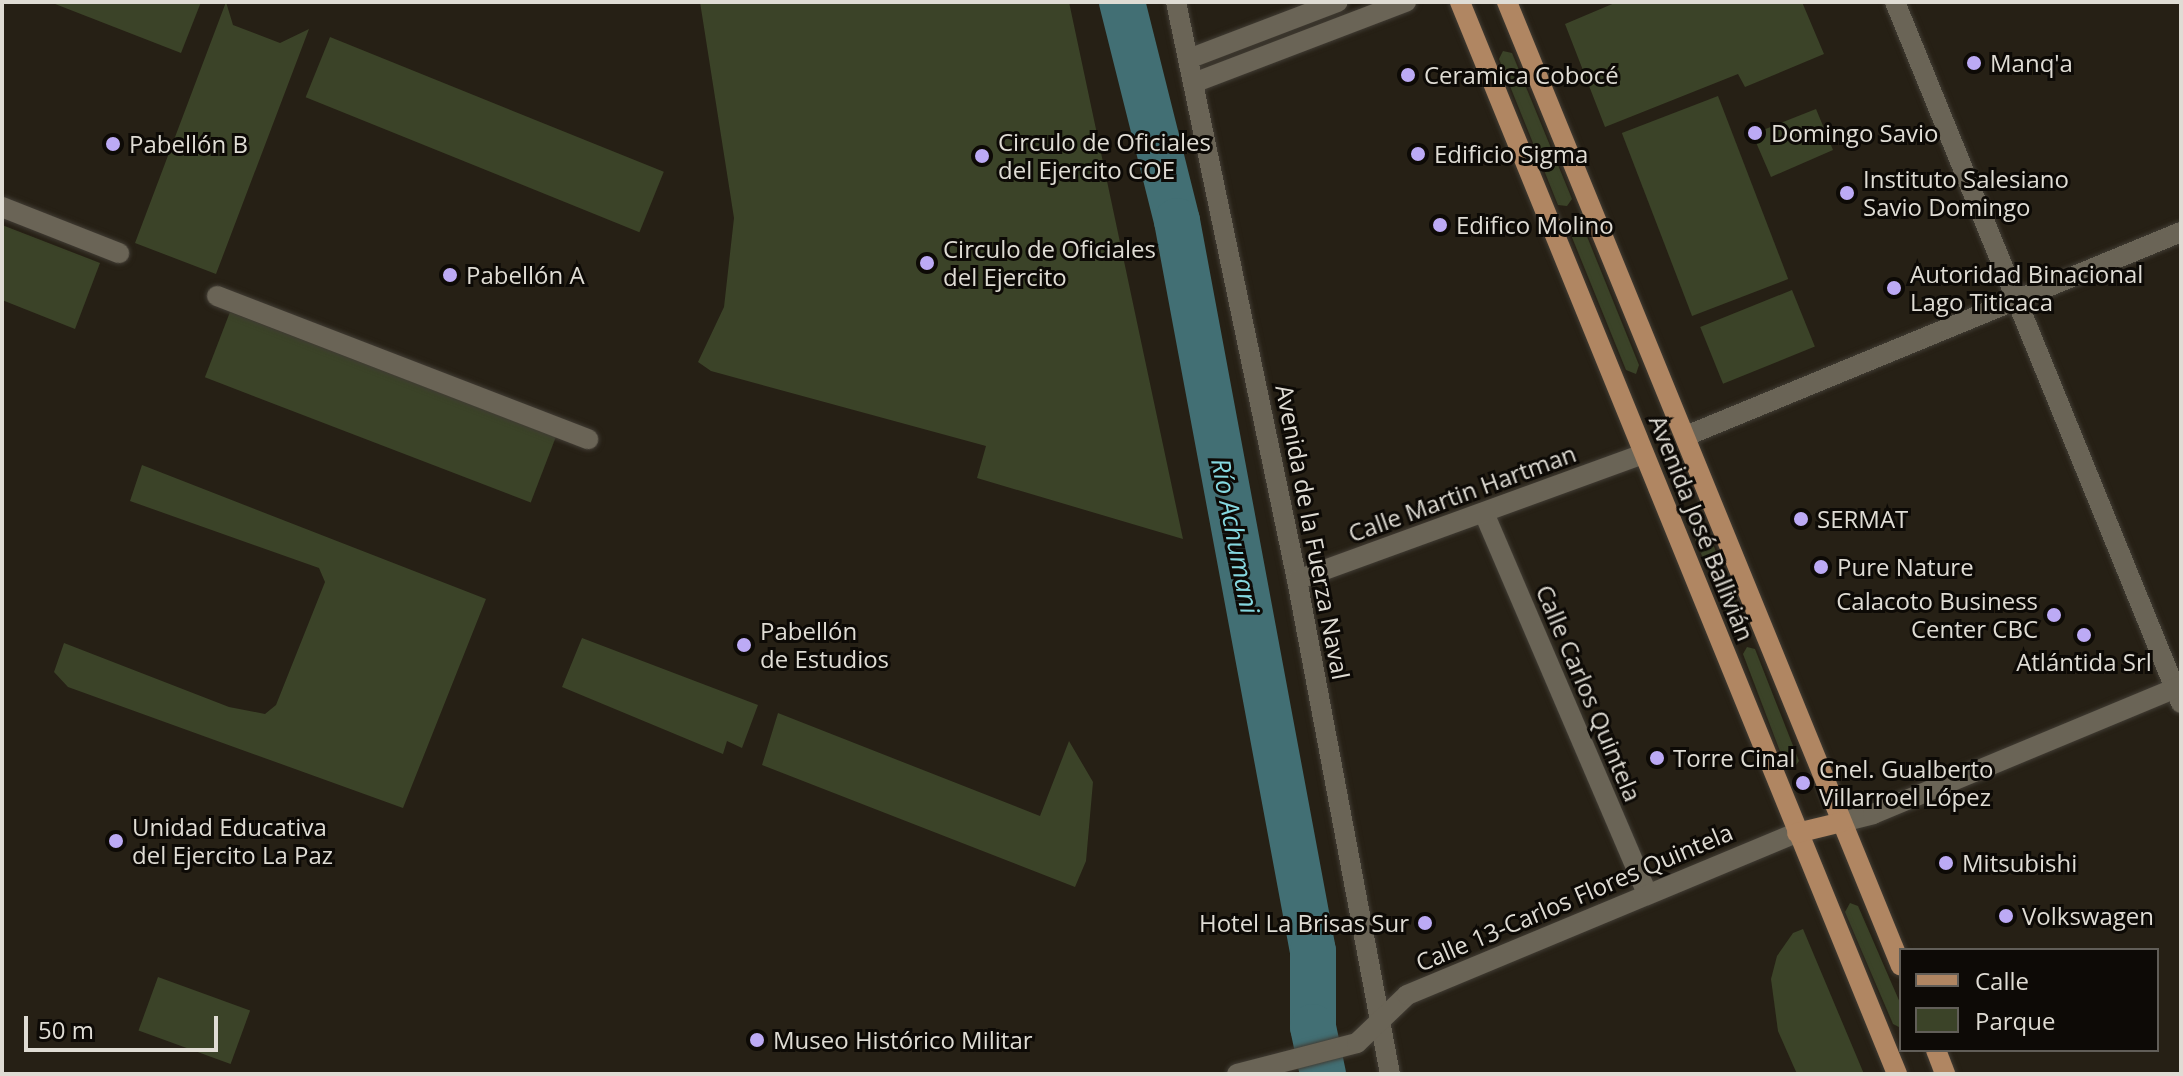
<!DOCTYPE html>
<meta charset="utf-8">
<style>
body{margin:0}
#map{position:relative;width:2183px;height:1076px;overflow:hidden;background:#262015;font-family:"Open Sans",sans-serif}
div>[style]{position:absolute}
.green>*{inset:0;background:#3b4328;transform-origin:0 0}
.river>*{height:46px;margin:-23px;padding:0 23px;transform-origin:23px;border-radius:23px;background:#426f74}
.roads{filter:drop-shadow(0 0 2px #413c34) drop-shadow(0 0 2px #413c34)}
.pedestrian>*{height:20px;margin:-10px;padding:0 10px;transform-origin:10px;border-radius:10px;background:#6a6456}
.minor>*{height:20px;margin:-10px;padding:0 10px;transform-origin:10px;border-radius:10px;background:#6a6456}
.tertiary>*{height:20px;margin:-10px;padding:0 10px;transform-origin:10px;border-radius:10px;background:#6a6456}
.secondary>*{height:20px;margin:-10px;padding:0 10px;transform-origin:10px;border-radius:10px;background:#6a6456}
.primary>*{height:20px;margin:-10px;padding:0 10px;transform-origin:10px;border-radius:10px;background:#b08662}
.dots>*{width:22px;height:22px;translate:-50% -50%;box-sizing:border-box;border:4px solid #0d0a06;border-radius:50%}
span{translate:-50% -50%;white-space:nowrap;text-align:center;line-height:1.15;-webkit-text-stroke:6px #0d0a06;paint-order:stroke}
.poi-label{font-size:24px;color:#dfdcd4}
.left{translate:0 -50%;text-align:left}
.right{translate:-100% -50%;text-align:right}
.street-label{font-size:24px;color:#dfdcd4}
.water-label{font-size:26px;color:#86d8e0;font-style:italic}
.frame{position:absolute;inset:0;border:4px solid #dfdcd4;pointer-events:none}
.legend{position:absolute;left:1899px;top:948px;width:260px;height:104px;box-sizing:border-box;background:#0d0a06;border:2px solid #615e58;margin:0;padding:10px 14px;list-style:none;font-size:24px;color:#dfdcd4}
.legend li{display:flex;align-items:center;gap:16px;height:40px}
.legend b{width:40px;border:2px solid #615e58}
.scale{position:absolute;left:24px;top:1016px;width:194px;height:36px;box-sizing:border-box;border:4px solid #dfdcd4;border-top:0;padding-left:10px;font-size:24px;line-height:28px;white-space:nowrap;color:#dfdcd4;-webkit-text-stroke:6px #0d0a06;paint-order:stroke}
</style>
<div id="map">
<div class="green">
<div style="clip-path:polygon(50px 2px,201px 2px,181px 53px)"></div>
<div style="clip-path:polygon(226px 2px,233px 25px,280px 43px,309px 29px,216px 274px,135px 243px)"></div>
<div style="clip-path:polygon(700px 2px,1069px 2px,1183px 539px,977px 478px,986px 446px,711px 371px,698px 362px,724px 307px,734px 218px)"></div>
<div style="clip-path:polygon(1617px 2px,1802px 2px,1824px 54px,1745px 87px,1738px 74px,1605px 127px,1565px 24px)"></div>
<div style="left:330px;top:37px;width:360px;height:65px;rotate:22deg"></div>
<div style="clip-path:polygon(1503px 51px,1512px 53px,1572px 199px,1567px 206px,1558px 205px,1499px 59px)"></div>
<div style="left:1718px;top:96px;width:196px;height:103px;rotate:69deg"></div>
<div style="clip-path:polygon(1816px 109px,1833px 150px,1771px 177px,1755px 140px,1763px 130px)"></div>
<div style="clip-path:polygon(1573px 221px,1582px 224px,1639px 365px,1636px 374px,1626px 370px,1569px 230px)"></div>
<div style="clip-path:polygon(2px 225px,100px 263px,75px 329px,2px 300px)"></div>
<div style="left:1792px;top:290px;width:61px;height:99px;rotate:68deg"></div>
<div style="left:230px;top:312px;width:349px;height:70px;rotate:21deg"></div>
<div style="clip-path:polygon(142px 465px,486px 599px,403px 808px,68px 687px,54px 672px,64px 643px,229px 707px,265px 714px,276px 705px,325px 582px,319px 568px,130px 501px)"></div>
<div style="clip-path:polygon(1692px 512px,1701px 514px,1744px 622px,1740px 630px,1732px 628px,1687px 520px)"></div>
<div style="clip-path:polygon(582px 638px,758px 705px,742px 748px,727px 741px,723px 754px,562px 687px)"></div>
<div style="clip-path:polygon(1747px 647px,1755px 649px,1799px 761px,1794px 768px,1786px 767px,1743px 654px)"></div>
<div style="clip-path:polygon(778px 713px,1040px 816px,1069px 741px,1093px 782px,1086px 861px,1075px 887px,762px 765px)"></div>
<div style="clip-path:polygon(1850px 903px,1858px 906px,1901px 1005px,1901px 1028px,1893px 1024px,1845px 912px)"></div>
<div style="clip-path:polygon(1803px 929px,1864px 1074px,1797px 1074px,1778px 1031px,1771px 979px,1777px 956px,1793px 933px)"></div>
<div style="left:158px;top:977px;width:98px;height:57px;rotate:20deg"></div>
</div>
<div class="river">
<div style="left:1122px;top:2px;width:226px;rotate:75.9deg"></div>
<div style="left:1177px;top:221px;width:743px;rotate:79.45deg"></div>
<div style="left:1313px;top:951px;width:76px;rotate:90deg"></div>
<div style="left:1313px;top:1027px;width:48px;rotate:78deg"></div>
</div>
<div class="roads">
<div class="pedestrian">
<div style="left:2px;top:207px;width:126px;rotate:21.5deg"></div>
<div style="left:217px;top:296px;width:398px;rotate:21.1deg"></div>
</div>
<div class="minor">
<div style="left:1895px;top:2px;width:757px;rotate:67.81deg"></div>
<div style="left:1686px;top:436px;width:535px;rotate:-22.4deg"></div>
<div style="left:1484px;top:513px;width:414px;rotate:66.8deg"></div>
<div style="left:1297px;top:580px;width:369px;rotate:-20deg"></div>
<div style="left:1842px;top:822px;width:32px;rotate:-14deg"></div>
<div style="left:1873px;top:814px;width:334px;rotate:-22.6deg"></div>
</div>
<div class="tertiary">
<div style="left:1191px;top:58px;width:157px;rotate:-20.9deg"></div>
<div style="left:1196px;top:82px;width:225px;rotate:-20.9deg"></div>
</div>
<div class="secondary">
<div style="left:1176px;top:2px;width:591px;rotate:78.18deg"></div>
<div style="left:1297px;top:580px;width:503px;rotate:79.34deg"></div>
<div style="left:1237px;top:1074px;width:124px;rotate:-14.5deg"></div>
<div style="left:1357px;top:1043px;width:69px;rotate:-43.8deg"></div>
<div style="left:1407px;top:995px;width:422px;rotate:-22.6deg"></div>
</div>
<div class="primary">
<div style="left:1460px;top:2px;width:1158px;rotate:67.82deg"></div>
<div style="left:1507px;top:2px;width:1041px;rotate:67.77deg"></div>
<div style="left:1797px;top:833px;width:46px;rotate:-13.7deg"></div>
<div style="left:1936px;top:1050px;width:26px;rotate:69deg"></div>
</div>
</div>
<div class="dots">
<div style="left:1974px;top:63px;background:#bcaaf5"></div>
<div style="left:1408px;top:75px;background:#bcaaf5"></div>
<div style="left:1755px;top:133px;background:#bcaaf5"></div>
<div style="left:113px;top:144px;background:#bcaaf5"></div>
<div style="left:1418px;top:154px;background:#bcaaf5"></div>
<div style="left:982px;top:156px;background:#bcaaf5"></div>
<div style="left:1847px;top:193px;background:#bcaaf5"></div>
<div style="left:1440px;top:225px;background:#bcaaf5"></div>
<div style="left:927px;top:263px;background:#bcaaf5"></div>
<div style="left:450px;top:275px;background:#bcaaf5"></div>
<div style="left:1894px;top:288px;background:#bcaaf5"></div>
<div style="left:1801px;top:519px;background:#bcaaf5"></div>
<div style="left:1821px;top:567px;background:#bcaaf5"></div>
<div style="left:2054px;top:615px;background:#bcaaf5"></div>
<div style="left:2084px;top:635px;background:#bcaaf5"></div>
<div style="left:744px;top:645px;background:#bcaaf5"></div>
<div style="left:1657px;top:758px;background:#bcaaf5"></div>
<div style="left:1803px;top:783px;background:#bcaaf5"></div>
<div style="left:116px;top:841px;background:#bcaaf5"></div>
<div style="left:1946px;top:863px;background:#bcaaf5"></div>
<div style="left:2006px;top:916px;background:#bcaaf5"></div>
<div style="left:1425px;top:923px;background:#bcaaf5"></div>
<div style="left:757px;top:1040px;background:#bcaaf5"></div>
</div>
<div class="poi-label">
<span class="left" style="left:1990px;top:63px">Manq'a</span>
<span class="left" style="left:1424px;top:75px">Ceramica Cobocé</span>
<span class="left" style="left:1771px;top:133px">Domingo Savio</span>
<span class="left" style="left:998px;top:156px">Circulo de Oficiales<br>del Ejercito COE</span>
<span class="left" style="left:129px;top:144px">Pabellón B</span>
<span class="left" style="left:1434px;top:154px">Edificio Sigma</span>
<span class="left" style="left:1863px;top:193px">Instituto Salesiano<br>Savio Domingo</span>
<span class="left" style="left:1456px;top:225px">Edifico Molino</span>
<span class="left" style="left:943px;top:263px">Circulo de Oficiales<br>del Ejercito</span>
<span class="left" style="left:1910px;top:288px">Autoridad Binacional<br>Lago Titicaca</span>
<span class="left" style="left:466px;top:275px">Pabellón A</span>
<span class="left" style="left:1817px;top:519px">SERMAT</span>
<span class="left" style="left:1837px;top:567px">Pure Nature</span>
<span class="right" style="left:2038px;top:615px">Calacoto Business<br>Center CBC</span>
<span class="left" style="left:760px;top:645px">Pabellón<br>de Estudios</span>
<span style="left:2084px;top:662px">Atlántida Srl</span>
<span class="left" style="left:1673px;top:758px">Torre Cinal</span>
<span class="left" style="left:1819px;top:783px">Cnel. Gualberto<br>Villarroel López</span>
<span class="left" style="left:132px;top:841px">Unidad Educativa<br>del Ejercito La Paz</span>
<span class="left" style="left:1962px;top:863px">Mitsubishi</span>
<span class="left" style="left:2022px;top:916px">Volkswagen</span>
<span class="right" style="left:1409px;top:923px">Hotel La Brisas Sur</span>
<span class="left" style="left:773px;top:1040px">Museo Histórico Militar</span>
</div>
<div class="street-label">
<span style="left:1462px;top:493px;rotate:-20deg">Calle Martin Hartman</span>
<span style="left:1702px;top:528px;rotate:68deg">Avenida José Ballivián</span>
<span style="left:1313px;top:532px;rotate:79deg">Avenida de la Fuerza Naval</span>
<span style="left:1589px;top:693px;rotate:67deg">Calle Carlos Quintela</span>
<span style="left:1574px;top:897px;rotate:-23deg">Calle 13-Carlos Flores Quintela</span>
</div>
<div class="water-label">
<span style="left:1235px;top:536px;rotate:79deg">Río Achumani</span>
</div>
<div class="frame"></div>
<ul class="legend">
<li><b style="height:10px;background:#b08662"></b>Calle</li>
<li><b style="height:22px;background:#3b4328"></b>Parque</li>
</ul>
<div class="scale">50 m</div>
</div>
